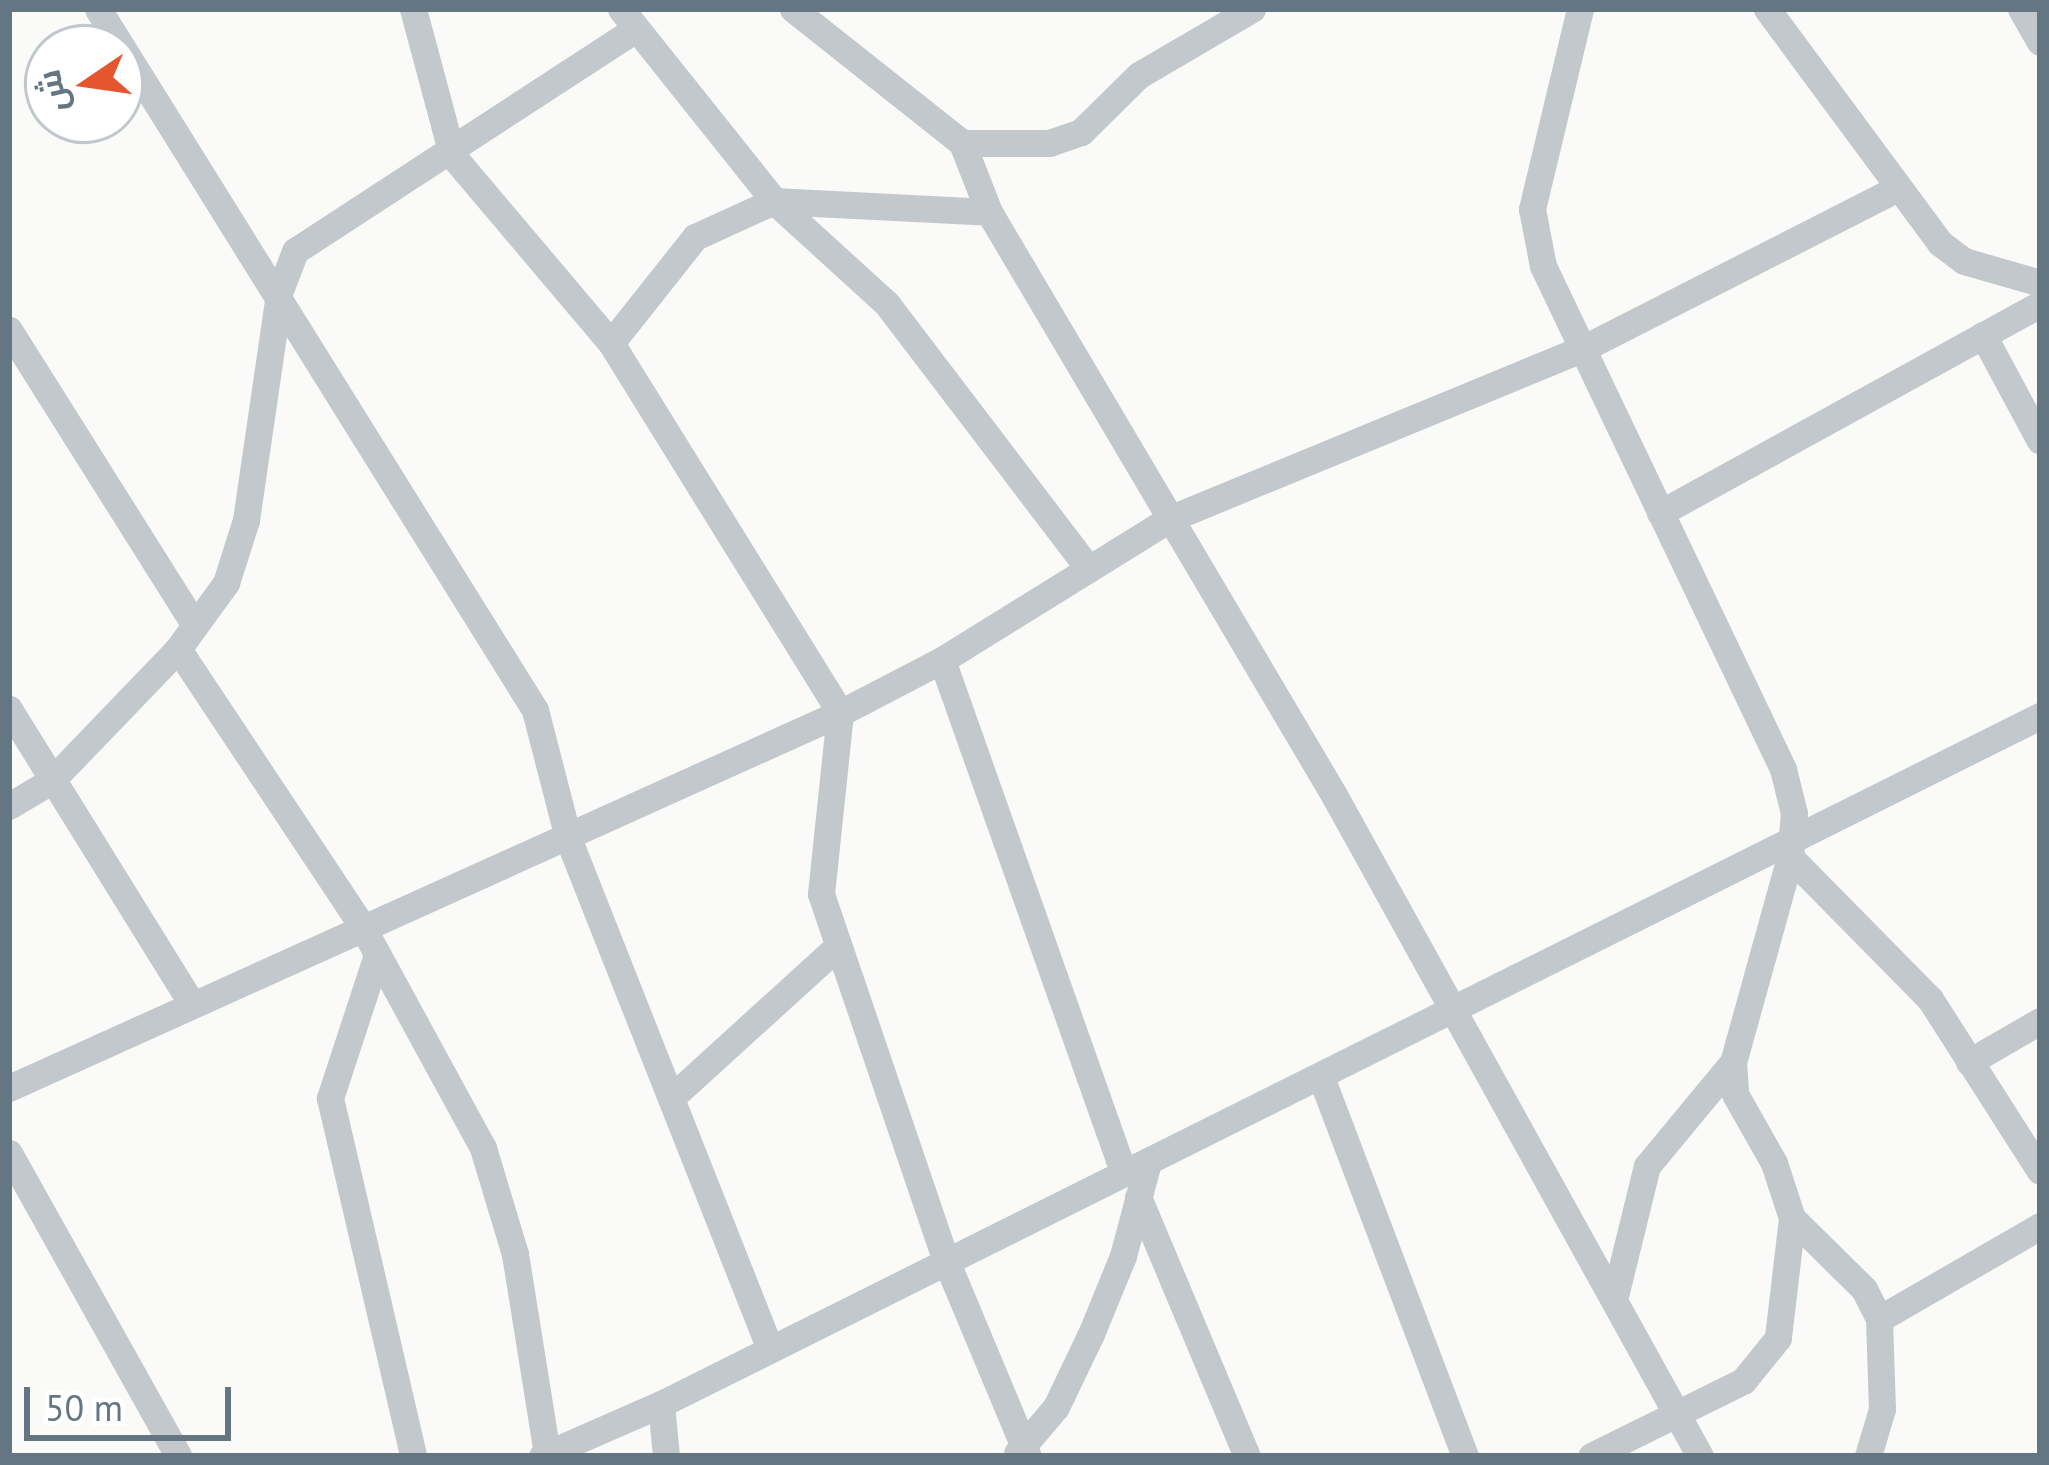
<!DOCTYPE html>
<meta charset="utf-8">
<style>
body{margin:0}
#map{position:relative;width:2049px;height:1465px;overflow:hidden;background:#fafaf8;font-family:"PT Sans",Cairo,sans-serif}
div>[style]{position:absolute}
.street>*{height:27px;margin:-13.5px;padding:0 13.5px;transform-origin:13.5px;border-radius:13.5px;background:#c3c8cc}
span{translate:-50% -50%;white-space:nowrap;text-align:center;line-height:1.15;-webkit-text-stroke:12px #fff;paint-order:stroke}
.frame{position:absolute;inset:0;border:12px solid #657683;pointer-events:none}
.north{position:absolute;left:24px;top:24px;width:120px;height:120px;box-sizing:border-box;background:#fff;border:3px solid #c1c8cd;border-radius:50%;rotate:257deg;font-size:33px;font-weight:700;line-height:48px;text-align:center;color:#657683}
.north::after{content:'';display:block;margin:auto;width:42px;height:54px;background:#e4572e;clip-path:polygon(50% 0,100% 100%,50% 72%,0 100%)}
.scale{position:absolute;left:24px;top:1387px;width:207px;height:54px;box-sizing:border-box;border:6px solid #657683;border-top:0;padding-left:15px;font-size:36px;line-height:42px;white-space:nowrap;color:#657683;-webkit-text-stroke:9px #fff;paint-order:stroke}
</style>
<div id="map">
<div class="street">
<div style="left:98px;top:9px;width:826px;rotate:58.06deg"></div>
<div style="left:535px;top:710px;width:132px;rotate:75.5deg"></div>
<div style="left:568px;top:838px;width:549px;rotate:68.43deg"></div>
<div style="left:413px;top:9px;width:151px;rotate:75deg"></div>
<div style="left:452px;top:155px;width:246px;rotate:49.8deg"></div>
<div style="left:611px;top:343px;width:435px;rotate:58.2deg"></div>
<div style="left:840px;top:713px;width:182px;rotate:96deg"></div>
<div style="left:821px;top:894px;width:385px;rotate:71.2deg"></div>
<div style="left:945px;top:1258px;width:215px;rotate:67.3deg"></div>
<div style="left:621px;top:9px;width:246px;rotate:51.4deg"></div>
<div style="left:774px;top:201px;width:153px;rotate:42.3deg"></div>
<div style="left:887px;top:304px;width:333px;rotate:52.7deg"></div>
<div style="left:793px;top:9px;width:216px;rotate:38.4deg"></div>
<div style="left:962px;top:143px;width:74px;rotate:68.6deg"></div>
<div style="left:989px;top:212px;width:677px;rotate:59.38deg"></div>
<div style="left:1334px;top:795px;width:756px;rotate:61.03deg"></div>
<div style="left:1580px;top:9px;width:206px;rotate:103.5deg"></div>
<div style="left:1532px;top:209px;width:58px;rotate:79.1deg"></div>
<div style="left:1543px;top:266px;width:557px;rotate:64.49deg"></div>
<div style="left:1783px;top:769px;width:45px;rotate:76deg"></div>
<div style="left:1794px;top:813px;width:44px;rotate:95.2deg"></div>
<div style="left:1790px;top:857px;width:213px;rotate:105.5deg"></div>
<div style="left:1733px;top:1062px;width:32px;rotate:86deg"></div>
<div style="left:1735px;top:1094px;width:79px;rotate:60.5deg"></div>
<div style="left:1774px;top:1163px;width:58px;rotate:71.9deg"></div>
<div style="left:1792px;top:1218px;width:121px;rotate:96.7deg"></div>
<div style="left:1778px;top:1338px;width:55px;rotate:129.1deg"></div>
<div style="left:1743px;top:1381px;width:169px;rotate:153.7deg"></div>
<div style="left:1767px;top:9px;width:291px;rotate:53.5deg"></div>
<div style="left:1940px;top:243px;width:30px;rotate:37deg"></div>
<div style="left:1964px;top:261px;width:79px;rotate:16.1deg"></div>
<div style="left:2021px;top:9px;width:38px;rotate:60deg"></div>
<div style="left:962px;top:143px;width:87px"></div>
<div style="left:1049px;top:143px;width:34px;rotate:-19deg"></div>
<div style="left:1081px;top:132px;width:81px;rotate:-44.5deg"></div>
<div style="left:1139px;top:75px;width:131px;rotate:-30.3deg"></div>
<div style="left:9px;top:330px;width:349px;rotate:57.8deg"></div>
<div style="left:1983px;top:335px;width:120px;rotate:61.7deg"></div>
<div style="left:611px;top:343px;width:135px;rotate:-51.6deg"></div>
<div style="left:695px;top:237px;width:87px;rotate:-24.5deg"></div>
<div style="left:774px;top:201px;width:215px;rotate:2.9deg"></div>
<div style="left:1660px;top:513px;width:434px;rotate:-28.8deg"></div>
<div style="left:178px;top:649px;width:333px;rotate:56.4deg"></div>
<div style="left:362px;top:926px;width:253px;rotate:61.4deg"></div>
<div style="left:483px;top:1148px;width:111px;rotate:73.2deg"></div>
<div style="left:515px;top:1254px;width:203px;rotate:80.9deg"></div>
<div style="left:942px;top:660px;width:542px;rotate:70.5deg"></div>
<div style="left:9px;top:709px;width:347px;rotate:58.2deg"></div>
<div style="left:9px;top:806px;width:49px;rotate:-30.8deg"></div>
<div style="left:51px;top:781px;width:183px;rotate:-46.1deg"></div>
<div style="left:178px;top:649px;width:82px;rotate:-54deg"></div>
<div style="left:226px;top:583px;width:66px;rotate:-72.4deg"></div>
<div style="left:246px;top:520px;width:229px;rotate:-81.7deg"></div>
<div style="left:279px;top:293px;width:45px;rotate:-69.1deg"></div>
<div style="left:295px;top:251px;width:405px;rotate:-33.1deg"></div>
<div style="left:1790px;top:857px;width:199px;rotate:45.4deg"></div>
<div style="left:1930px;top:999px;width:204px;rotate:57.4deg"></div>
<div style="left:377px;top:955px;width:151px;rotate:108.2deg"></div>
<div style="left:330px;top:1098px;width:367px;rotate:76.9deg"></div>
<div style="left:1969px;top:1062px;width:82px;rotate:-30deg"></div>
<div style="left:1321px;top:1077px;width:405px;rotate:69.2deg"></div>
<div style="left:9px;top:1088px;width:912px;rotate:-24.29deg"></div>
<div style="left:840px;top:713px;width:115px;rotate:-27.5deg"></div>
<div style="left:942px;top:660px;width:267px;rotate:-31.8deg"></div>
<div style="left:1169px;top:519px;width:447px;rotate:-22.4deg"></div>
<div style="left:1582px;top:349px;width:355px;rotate:-27deg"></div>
<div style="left:671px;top:1098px;width:223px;rotate:-42.3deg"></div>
<div style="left:9px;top:1153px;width:347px;rotate:60.8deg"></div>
<div style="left:1138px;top:1197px;width:281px;rotate:67.2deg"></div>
<div style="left:1792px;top:1218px;width:101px;rotate:44.6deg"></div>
<div style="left:1864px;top:1289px;width:34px;rotate:63deg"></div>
<div style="left:1879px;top:1319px;width:90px;rotate:88.1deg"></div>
<div style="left:1882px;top:1409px;width:49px;rotate:106.6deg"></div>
<div style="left:1614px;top:1300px;width:138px;rotate:-76.2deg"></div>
<div style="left:1647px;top:1166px;width:135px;rotate:-50.4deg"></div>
<div style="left:1879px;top:1319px;width:186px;rotate:-30deg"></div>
<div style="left:661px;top:1404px;width:52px;rotate:84.5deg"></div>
<div style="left:1017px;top:1453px;width:60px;rotate:-49.7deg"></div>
<div style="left:1056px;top:1407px;width:81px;rotate:-64.4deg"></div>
<div style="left:1091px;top:1334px;width:84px;rotate:-67.7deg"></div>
<div style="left:1123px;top:1256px;width:97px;rotate:-75.1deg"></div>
<div style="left:542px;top:1456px;width:130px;rotate:-23.6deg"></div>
<div style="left:661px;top:1404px;width:1541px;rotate:-26.52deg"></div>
</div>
<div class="frame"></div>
<div class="north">ش</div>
<div class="scale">50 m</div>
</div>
